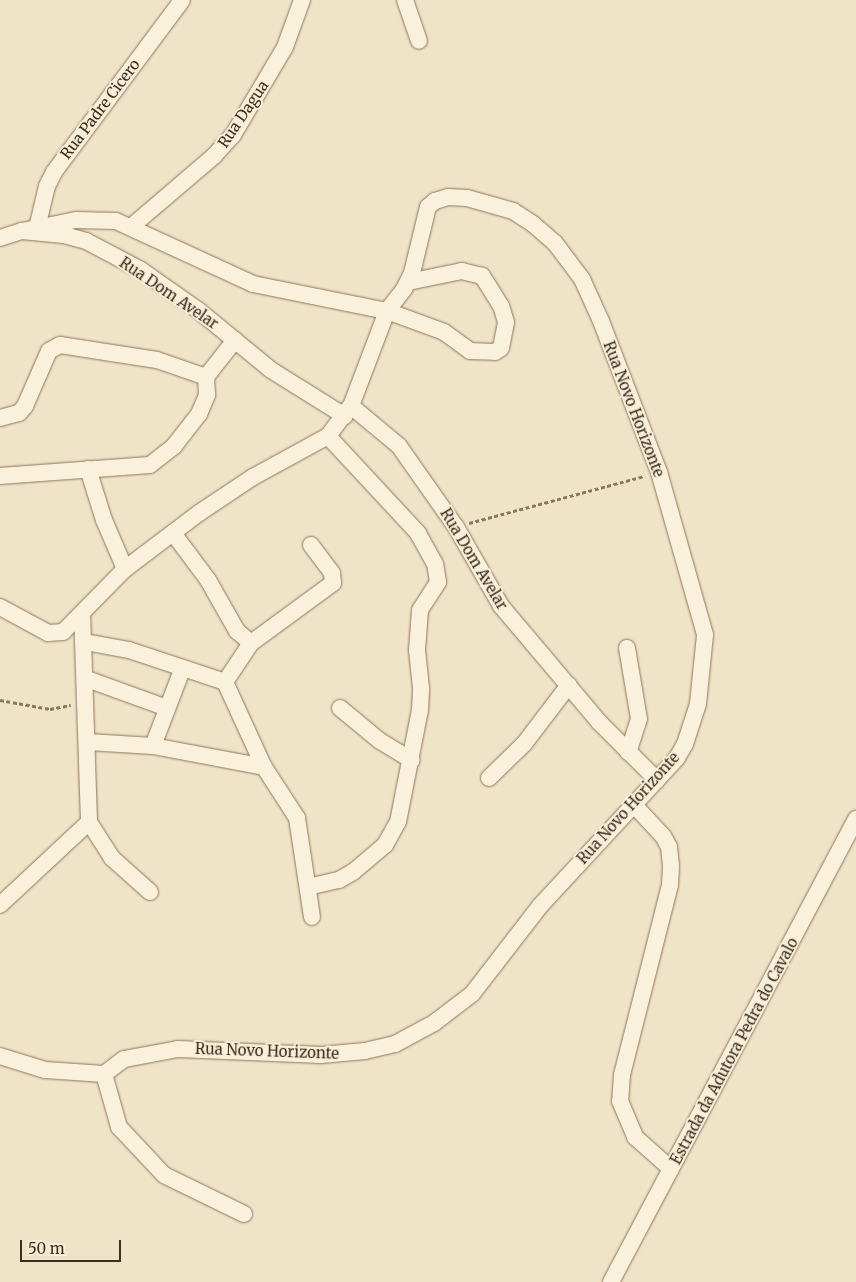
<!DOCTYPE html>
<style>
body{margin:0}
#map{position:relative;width:856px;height:1282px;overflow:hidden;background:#f0e4c8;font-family:Merriweather,serif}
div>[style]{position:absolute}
.path>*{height:2.5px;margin-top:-1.25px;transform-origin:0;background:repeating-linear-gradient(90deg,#8d765c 0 4px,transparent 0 6.5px)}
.roads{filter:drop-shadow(0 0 1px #8d765c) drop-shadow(0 0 1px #8d765c)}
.minor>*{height:16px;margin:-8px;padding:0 8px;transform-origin:8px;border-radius:8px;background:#faf1dc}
span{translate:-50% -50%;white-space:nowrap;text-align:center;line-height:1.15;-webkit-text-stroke:4px #f7eed8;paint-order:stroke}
.street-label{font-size:15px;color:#3d2e20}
.scale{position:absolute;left:20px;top:1240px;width:101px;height:22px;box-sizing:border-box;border:2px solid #3d2e20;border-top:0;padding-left:6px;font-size:15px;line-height:18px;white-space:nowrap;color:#3d2e20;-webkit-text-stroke:4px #f7eed8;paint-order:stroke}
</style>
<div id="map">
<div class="path">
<div style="left:469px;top:523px;width:182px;rotate:-15deg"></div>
<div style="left:0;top:700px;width:51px;rotate:10.2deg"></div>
<div style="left:50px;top:709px;width:21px;rotate:-11deg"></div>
</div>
<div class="roads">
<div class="minor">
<div style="left:405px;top:0;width:43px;rotate:71.1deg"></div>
<div style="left:132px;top:226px;width:108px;rotate:-40.5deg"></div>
<div style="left:214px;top:156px;width:28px;rotate:-48deg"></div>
<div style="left:233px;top:135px;width:102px;rotate:-59.4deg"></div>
<div style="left:285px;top:47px;width:50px;rotate:-70.1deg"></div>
<div style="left:37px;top:228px;width:43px;rotate:-76.6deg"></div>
<div style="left:47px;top:186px;width:16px;rotate:-63deg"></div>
<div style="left:54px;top:172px;width:214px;rotate:-53.3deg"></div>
<div style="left:22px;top:231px;width:55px;rotate:-11.5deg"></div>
<div style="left:76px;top:220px;width:40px;rotate:1.4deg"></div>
<div style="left:116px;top:221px;width:151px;rotate:24.7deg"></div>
<div style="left:253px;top:284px;width:137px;rotate:11.4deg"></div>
<div style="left:387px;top:311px;width:61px;rotate:20.2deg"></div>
<div style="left:444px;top:332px;width:32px;rotate:36deg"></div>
<div style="left:470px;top:351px;width:25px;rotate:2deg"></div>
<div style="left:495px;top:352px;width:7px;rotate:-34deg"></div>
<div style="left:501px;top:348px;width:26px;rotate:-79deg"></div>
<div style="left:506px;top:322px;width:17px;rotate:-107deg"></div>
<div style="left:501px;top:306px;width:36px;rotate:-122deg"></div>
<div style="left:482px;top:276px;width:21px;rotate:-166deg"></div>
<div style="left:462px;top:271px;width:55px;rotate:168.5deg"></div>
<div style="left:0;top:238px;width:23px;rotate:-18deg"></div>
<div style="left:22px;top:231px;width:42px;rotate:5.4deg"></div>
<div style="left:64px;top:235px;width:23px;rotate:15deg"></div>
<div style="left:86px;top:241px;width:62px;rotate:27.8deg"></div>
<div style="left:141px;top:270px;width:70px;rotate:35.1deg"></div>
<div style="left:198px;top:310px;width:94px;rotate:39.4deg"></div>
<div style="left:271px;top:370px;width:87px;rotate:31.9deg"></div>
<div style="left:351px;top:406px;width:62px;rotate:39.8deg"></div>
<div style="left:399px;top:446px;width:99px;rotate:54.9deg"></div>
<div style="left:456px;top:527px;width:91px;rotate:60.3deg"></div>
<div style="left:501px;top:606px;width:152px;rotate:49.8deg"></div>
<div style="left:599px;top:722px;width:82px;rotate:45deg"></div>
<div style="left:0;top:418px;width:20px;rotate:-15deg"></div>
<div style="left:19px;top:413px;width:9px;rotate:-49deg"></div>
<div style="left:25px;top:406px;width:60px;rotate:-66.4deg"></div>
<div style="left:49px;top:351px;width:13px;rotate:-29deg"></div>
<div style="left:60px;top:345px;width:98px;rotate:8.8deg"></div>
<div style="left:157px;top:360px;width:52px;rotate:19.1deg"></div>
<div style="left:88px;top:469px;width:53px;rotate:72.6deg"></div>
<div style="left:104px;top:520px;width:53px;rotate:66.8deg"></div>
<div style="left:0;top:476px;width:150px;rotate:-4.2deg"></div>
<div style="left:150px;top:465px;width:31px;rotate:-38deg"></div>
<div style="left:174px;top:446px;width:41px;rotate:-52deg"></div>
<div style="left:199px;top:414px;width:21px;rotate:-67deg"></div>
<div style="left:207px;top:395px;width:18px;rotate:-93deg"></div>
<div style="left:206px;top:377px;width:47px;rotate:-51.9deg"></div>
<div style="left:173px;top:533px;width:59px;rotate:53.3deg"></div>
<div style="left:208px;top:580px;width:59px;rotate:60.4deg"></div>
<div style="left:237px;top:631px;width:18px;rotate:41deg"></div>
<div style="left:311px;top:545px;width:35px;rotate:53deg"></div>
<div style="left:332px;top:573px;width:10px;rotate:84deg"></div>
<div style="left:333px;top:583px;width:102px;rotate:143.8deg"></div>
<div style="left:251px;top:643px;width:47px;rotate:123.7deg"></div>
<div style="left:225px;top:682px;width:94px;rotate:65.4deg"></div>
<div style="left:264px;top:767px;width:61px;rotate:57.1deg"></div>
<div style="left:297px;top:818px;width:100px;rotate:81.4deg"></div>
<div style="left:0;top:607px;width:55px;rotate:28.4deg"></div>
<div style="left:48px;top:633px;width:15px;rotate:-4deg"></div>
<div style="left:63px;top:632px;width:88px;rotate:-45.5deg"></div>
<div style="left:125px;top:569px;width:93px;rotate:-37.1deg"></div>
<div style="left:199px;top:513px;width:65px;rotate:-33.7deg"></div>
<div style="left:253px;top:477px;width:85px;rotate:-28.7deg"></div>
<div style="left:328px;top:436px;width:38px;rotate:-53deg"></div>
<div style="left:351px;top:406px;width:102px;rotate:-69.2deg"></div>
<div style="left:387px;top:311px;width:28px;rotate:-52deg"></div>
<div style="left:404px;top:289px;width:18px;rotate:-63deg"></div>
<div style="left:412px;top:273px;width:68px;rotate:-76.4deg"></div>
<div style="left:428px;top:207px;width:9px;rotate:-41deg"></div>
<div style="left:435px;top:201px;width:14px;rotate:-17deg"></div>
<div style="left:448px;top:197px;width:19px;rotate:3deg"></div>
<div style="left:467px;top:198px;width:48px;rotate:15.8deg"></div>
<div style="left:513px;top:211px;width:24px;rotate:33deg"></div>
<div style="left:533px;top:224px;width:29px;rotate:41deg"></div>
<div style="left:555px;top:243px;width:45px;rotate:53.1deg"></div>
<div style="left:582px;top:279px;width:46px;rotate:65.7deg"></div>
<div style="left:601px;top:321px;width:162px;rotate:69deg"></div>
<div style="left:659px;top:472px;width:169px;rotate:74.2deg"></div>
<div style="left:705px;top:635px;width:69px;rotate:95.8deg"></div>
<div style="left:698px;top:704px;width:42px;rotate:108deg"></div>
<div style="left:685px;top:744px;width:16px;rotate:120deg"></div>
<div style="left:677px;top:758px;width:202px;rotate:132.8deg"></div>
<div style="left:540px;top:906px;width:111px;rotate:127.7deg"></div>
<div style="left:472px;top:994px;width:48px;rotate:142.7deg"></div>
<div style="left:434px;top:1023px;width:44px;rotate:151.7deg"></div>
<div style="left:395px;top:1044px;width:31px;rotate:167deg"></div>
<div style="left:365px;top:1051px;width:44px;rotate:174.8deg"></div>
<div style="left:321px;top:1055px;width:143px;rotate:-177.6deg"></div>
<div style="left:178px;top:1049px;width:55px;rotate:169.5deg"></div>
<div style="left:124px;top:1059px;width:25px;rotate:143deg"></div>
<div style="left:104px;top:1074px;width:59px;rotate:-176.1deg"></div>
<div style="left:45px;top:1070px;width:47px;rotate:-162.7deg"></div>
<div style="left:85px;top:642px;width:45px;rotate:10.3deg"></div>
<div style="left:129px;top:650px;width:101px;rotate:18.4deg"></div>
<div style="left:627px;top:648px;width:72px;rotate:80.4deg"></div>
<div style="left:639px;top:719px;width:35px;rotate:108deg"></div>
<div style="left:182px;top:670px;width:81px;rotate:110.9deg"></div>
<div style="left:153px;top:746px;width:113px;rotate:10.7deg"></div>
<div style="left:87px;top:679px;width:85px;rotate:19.9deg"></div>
<div style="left:340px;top:708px;width:52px;rotate:39.5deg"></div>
<div style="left:380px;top:741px;width:37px;rotate:31deg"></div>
<div style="left:88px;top:742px;width:65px;rotate:3.5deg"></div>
<div style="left:489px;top:778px;width:49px;rotate:-44.2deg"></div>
<div style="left:524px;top:744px;width:74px;rotate:-52.7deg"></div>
<div style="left:634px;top:805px;width:42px;rotate:46.9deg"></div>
<div style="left:663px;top:836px;width:13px;rotate:61deg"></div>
<div style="left:669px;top:847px;width:19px;rotate:84deg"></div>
<div style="left:671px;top:866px;width:19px;rotate:93deg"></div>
<div style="left:670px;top:885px;width:196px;rotate:104.2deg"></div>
<div style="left:622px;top:1075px;width:26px;rotate:94deg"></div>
<div style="left:620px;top:1101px;width:39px;rotate:67deg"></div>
<div style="left:635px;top:1137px;width:48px;rotate:41.6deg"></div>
<div style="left:89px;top:822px;width:43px;rotate:57.4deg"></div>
<div style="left:112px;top:858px;width:51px;rotate:41.8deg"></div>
<div style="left:308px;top:887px;width:32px;rotate:-13deg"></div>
<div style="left:339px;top:880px;width:16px;rotate:-30deg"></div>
<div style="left:353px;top:872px;width:42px;rotate:-40.2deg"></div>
<div style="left:385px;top:845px;width:26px;rotate:-61deg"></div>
<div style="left:398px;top:822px;width:114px;rotate:-78.9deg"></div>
<div style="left:420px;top:710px;width:22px;rotate:-87deg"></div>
<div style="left:421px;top:688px;width:38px;rotate:-96deg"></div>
<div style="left:417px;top:650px;width:40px;rotate:-85.7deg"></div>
<div style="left:420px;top:610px;width:33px;rotate:-57deg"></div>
<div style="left:438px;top:582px;width:18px;rotate:-99deg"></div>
<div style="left:435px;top:564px;width:35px;rotate:-119deg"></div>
<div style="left:418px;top:533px;width:132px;rotate:-132.9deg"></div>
<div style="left:0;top:905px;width:122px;rotate:-43deg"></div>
<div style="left:89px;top:822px;width:207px;rotate:-91.9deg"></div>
<div style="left:104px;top:1074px;width:55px;rotate:74.2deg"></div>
<div style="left:119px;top:1127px;width:66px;rotate:46.8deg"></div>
<div style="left:164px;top:1175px;width:89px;rotate:26deg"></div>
<div style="left:611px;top:1282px;width:524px;rotate:-62.11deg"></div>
</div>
</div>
<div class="street-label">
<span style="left:100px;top:109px;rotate:-53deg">Rua Padre Cicero</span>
<span style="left:243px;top:114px;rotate:-56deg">Rua Dagua</span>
<span style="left:169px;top:293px;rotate:34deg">Rua Dom Avelar</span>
<span style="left:634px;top:409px;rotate:69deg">Rua Novo Horizonte</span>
<span style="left:474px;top:559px;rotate:59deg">Rua Dom Avelar</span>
<span style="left:628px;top:808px;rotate:-48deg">Rua Novo Horizonte</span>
<span style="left:267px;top:1051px;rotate:2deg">Rua Novo Horizonte</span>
<span style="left:734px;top:1051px;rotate:-62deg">Estrada da Adutora Pedra do Cavalo</span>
</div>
<div class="scale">50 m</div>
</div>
